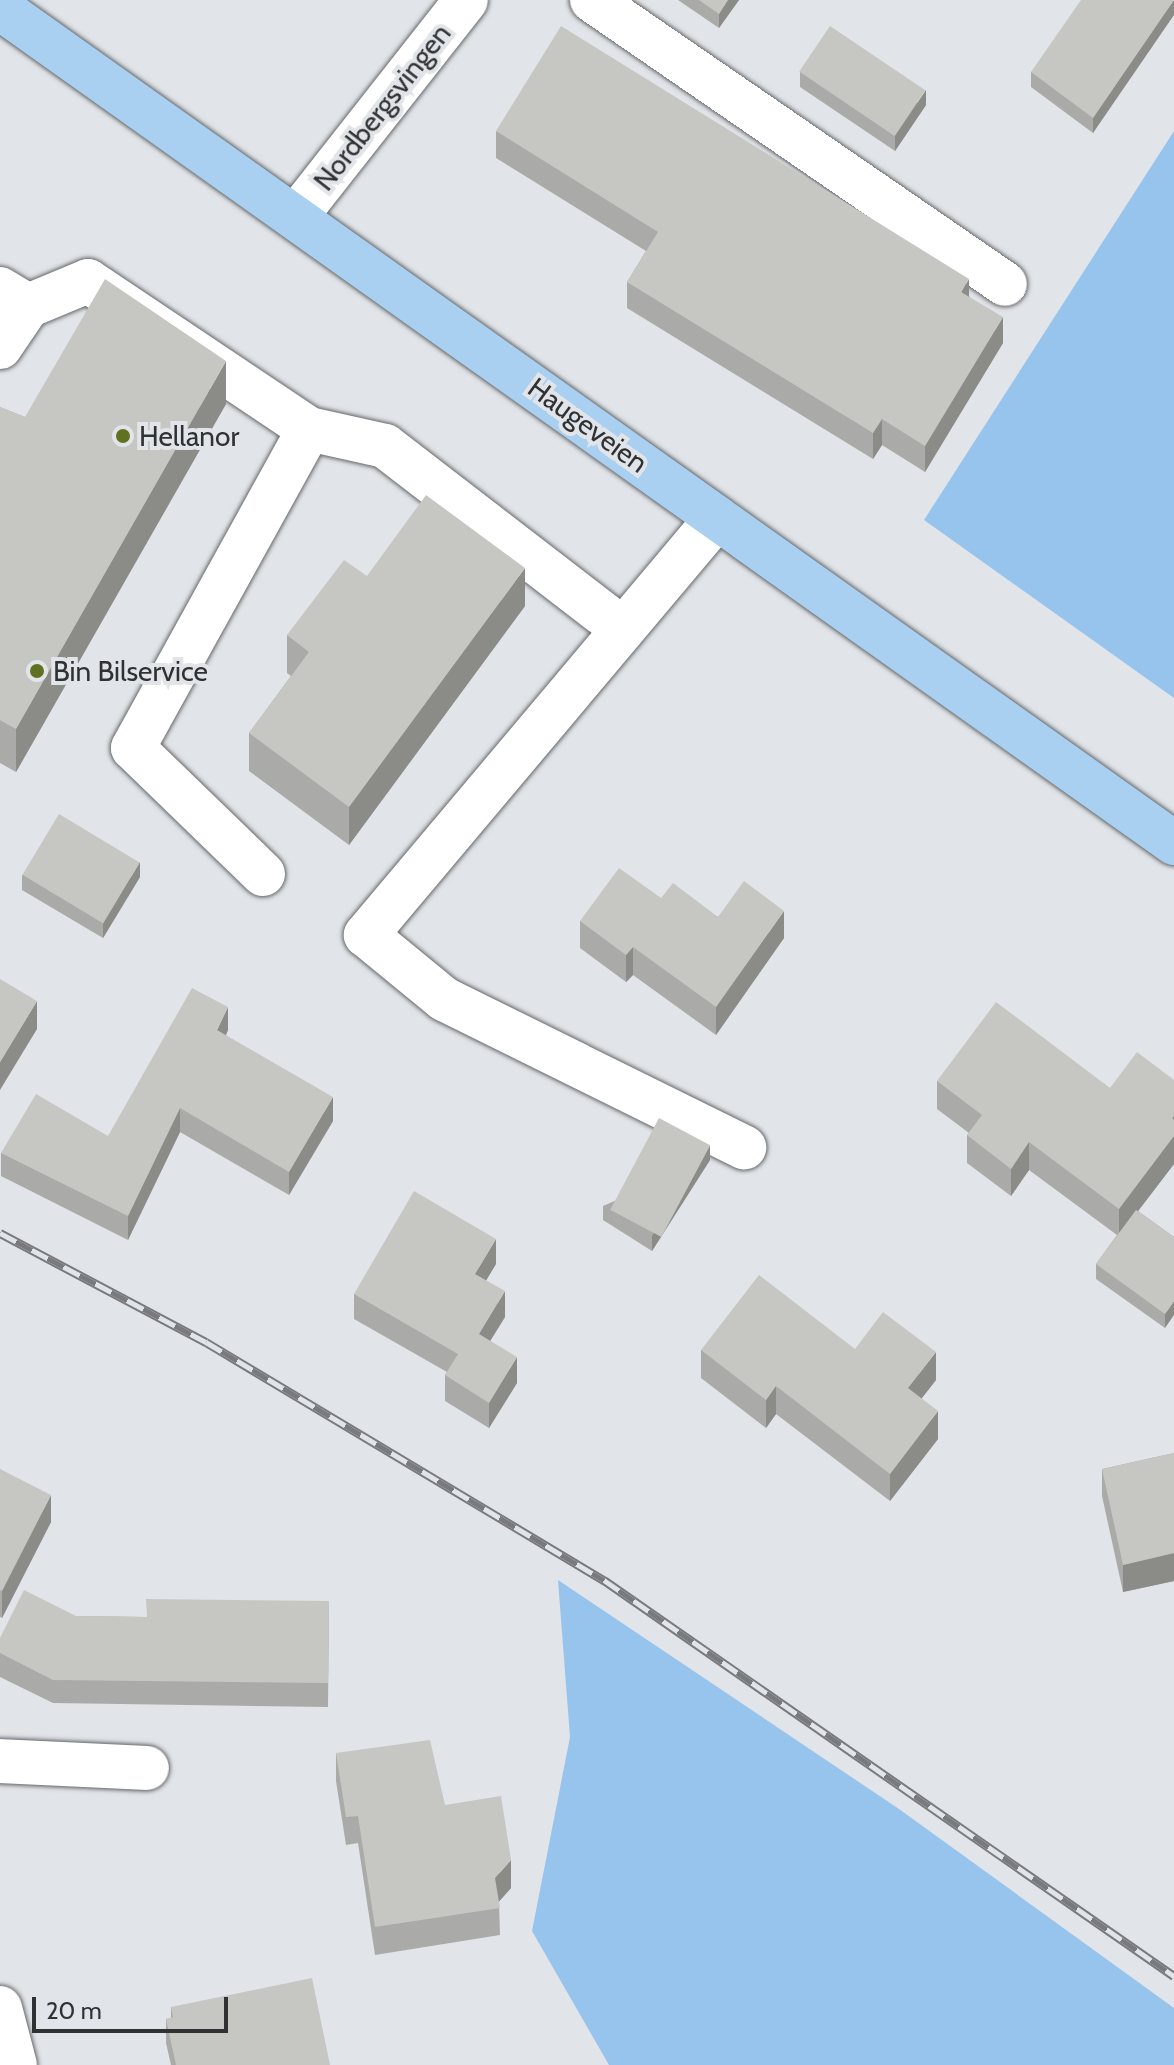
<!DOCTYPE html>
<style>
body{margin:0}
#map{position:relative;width:1174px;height:2065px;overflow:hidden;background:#e1e4e8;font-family:Cabin,sans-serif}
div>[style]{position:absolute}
.green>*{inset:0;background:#97c4ed}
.roads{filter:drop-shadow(0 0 2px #65686b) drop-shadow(0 0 2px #65686b)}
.minor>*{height:44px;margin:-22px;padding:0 22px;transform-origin:22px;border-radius:22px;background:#fff}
.major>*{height:44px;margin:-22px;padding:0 22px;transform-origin:22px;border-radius:22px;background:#a9d0f1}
.rail>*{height:9px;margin-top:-4.5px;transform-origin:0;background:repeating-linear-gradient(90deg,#e1e4e8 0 18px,#797a7d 0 36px);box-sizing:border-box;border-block:2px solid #797a7d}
.wall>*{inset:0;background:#aaaba8}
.shaded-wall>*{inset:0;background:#8b8b88}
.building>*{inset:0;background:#c6c7c3;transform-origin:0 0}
.dots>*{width:22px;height:22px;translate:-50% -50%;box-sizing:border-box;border:4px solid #e1e4e8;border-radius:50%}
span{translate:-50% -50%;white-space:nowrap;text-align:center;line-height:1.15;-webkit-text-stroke:8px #e1e4e8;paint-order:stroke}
.street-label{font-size:28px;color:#303132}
.poi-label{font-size:28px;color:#303132}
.left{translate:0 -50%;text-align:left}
.scale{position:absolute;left:32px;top:1997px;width:196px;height:36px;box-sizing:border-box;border:4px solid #303132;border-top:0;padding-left:10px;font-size:24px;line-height:28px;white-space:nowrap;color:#303132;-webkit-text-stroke:6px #e1e4e8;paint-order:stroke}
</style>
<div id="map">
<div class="green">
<div style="clip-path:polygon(1174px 131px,1174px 698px,924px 520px)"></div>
<div style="clip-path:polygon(558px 1580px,899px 1809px,1174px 2008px,1174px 2065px,609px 2065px,532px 1931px,570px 1737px)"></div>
</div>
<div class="roads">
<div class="minor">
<div style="left:592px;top:0;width:501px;rotate:34.51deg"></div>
<div style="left:297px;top:215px;width:273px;rotate:-51.8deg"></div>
<div style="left:0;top:289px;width:33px;rotate:31deg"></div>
<div style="left:28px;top:306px;width:65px;rotate:-22.6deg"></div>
<div style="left:88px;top:281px;width:266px;rotate:33.8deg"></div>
<div style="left:309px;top:429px;width:78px;rotate:12.6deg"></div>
<div style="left:385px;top:446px;width:300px;rotate:37.6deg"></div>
<div style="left:0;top:347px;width:50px;rotate:-55.7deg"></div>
<div style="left:716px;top:519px;width:544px;rotate:130.08deg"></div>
<div style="left:366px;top:935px;width:101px;rotate:39.4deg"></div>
<div style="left:444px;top:999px;width:335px;rotate:26.3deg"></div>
<div style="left:263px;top:874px;width:181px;rotate:-135.9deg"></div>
<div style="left:133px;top:748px;width:364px;rotate:-61.1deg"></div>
<div style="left:0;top:1761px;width:147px;rotate:2.7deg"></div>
<div style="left:0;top:2008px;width:59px;rotate:75.3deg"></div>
</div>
<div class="major">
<div style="left:0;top:8px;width:1441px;rotate:35.42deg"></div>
</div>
</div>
<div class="rail">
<div style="left:0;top:1233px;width:233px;rotate:27.9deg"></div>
<div style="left:206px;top:1342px;width:464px;rotate:30.9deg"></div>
<div style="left:604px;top:1580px;width:694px;rotate:34.79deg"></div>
</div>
<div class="wall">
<div style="clip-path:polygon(678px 0,739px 0,719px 28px)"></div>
<div style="clip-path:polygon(1174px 0,1093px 133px,1031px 87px,1031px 72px)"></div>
<div style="clip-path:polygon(800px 72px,926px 105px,895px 151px,800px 87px)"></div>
<div style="clip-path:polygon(496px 131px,969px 296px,1003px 343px,925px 472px,882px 445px,873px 459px,627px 308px,627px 282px,646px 251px,496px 158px)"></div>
<div style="clip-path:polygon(226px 404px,16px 772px,0 763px,0 407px,25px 417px)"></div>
<div style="clip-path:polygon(367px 576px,525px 606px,349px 845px,249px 771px,249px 733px,291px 676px,287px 673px,287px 635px)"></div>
<div style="clip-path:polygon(22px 875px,140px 877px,103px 938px,22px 890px)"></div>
<div style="clip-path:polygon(661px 898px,784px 938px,716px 1035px,633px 975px,626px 982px,580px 948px,580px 921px)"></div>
<div style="clip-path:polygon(228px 1030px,226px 1035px,333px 1121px,289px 1195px,180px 1132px,128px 1240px,1px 1176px,1px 1153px,108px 1136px)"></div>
<div style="clip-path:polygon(1174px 1080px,1174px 1164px,1138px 1211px,1174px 1237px,1165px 1328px,1096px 1279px,1096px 1264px,1117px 1235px,1029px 1170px,1011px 1196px,967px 1163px,967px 1135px,969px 1133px,937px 1109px,937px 1081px,1110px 1088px)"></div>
<div style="clip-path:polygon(710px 1160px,652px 1251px,603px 1220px,603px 1206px)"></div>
<div style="clip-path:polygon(496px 1264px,486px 1280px,505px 1317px,490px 1341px,517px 1383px,489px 1428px,445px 1401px,445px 1375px,447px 1372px,354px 1319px,354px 1294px)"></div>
<div style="clip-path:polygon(855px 1349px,936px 1380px,921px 1399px,938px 1439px,890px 1501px,776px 1414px,766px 1428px,701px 1378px,701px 1350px)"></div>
<div style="clip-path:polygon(1174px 1453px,1174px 1581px,1123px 1592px,1102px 1496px,1102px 1469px)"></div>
<div style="clip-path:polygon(0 1469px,51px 1522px,2px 1618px,0 1617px)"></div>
<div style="clip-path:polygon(329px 1601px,328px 1707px,53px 1703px,0 1677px,0 1638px,76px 1616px,146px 1617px)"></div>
<div style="clip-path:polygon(336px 1753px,445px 1805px,511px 1888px,499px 1901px,500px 1935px,375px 1955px,358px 1843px,346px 1845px,336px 1781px)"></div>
<div style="clip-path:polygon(171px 2007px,330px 2065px,171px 2065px,166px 2043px,166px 2019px,171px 2018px)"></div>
</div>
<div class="shaded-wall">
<div style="clip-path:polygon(728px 0,739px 0,719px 28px,719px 14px)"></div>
<div style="clip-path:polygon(1174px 0,1174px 15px,1093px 133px,1093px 118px)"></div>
<div style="clip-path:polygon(926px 90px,926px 105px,895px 151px,895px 136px)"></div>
<div style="clip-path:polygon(969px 279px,969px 305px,961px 292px)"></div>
<div style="clip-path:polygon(1003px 317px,1003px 343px,925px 472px,925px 446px)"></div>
<div style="clip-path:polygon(226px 361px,226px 404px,16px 772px,16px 729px)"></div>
<div style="clip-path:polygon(882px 419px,882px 445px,873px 459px,873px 433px)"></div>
<div style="clip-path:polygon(525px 568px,525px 606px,349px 845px,349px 807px)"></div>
<div style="clip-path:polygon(140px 862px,140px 877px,103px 938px,103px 924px)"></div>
<div style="clip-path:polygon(784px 911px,784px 938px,716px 1035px,716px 1007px)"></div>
<div style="clip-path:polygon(633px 947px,633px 975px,626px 982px,626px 955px)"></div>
<div style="clip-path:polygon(37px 1001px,37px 1029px,0 1090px,0 1062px)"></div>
<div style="clip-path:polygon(228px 1007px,228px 1030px,217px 1054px,217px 1030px)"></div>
<div style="clip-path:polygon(333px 1097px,333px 1121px,289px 1195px,289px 1172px)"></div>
<div style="clip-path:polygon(180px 1108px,180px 1132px,128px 1240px,128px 1216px)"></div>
<div style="clip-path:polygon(1174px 1116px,1174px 1164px,1119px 1236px,1119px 1209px)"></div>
<div style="clip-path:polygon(1029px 1142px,1029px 1170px,1011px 1196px,1011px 1169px)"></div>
<div style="clip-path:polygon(710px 1145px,710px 1160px,652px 1251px,652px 1236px)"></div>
<div style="clip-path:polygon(496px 1239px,496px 1264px,475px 1299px,475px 1274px)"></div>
<div style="clip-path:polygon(505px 1291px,505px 1317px,479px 1359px,479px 1334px)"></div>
<div style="clip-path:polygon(1174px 1301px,1174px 1315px,1165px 1328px,1165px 1314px)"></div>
<div style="clip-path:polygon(936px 1352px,936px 1380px,908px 1416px,908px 1388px)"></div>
<div style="clip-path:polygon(517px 1357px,517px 1383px,489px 1428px,489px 1403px)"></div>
<div style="clip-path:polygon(776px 1386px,776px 1414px,766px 1428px,766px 1400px)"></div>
<div style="clip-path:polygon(938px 1411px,938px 1439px,890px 1501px,890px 1474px)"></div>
<div style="clip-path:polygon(51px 1495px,51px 1522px,2px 1618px,2px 1591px)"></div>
<div style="clip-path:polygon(1174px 1553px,1174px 1581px,1123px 1592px,1123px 1565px)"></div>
<div style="clip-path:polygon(511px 1860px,511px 1888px,495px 1906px,495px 1878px)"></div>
</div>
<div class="building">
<div style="clip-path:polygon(699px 0,728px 0,719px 14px)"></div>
<div style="clip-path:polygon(1081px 0,1174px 0,1093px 118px,1031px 72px)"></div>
<div style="clip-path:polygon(561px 26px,969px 279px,961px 292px,1003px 317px,925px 446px,882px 419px,873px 433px,627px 282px,658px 232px,496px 131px)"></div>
<div style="left:830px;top:26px;width:115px;height:55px;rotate:34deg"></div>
<div style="clip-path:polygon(105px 279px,226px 361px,16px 729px,0 720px,0 407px,25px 417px)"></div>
<div style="clip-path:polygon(426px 495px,525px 568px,349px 807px,249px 733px,309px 652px,287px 635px,344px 560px,367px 576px)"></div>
<div style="left:59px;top:814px;width:94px;height:71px;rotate:31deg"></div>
<div style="clip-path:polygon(619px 868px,661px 898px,673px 883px,718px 917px,744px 881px,784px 911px,716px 1007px,633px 947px,626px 955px,580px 921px)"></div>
<div style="clip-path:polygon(0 979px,37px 1001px,0 1062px)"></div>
<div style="clip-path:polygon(192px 988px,228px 1007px,217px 1030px,333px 1097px,289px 1172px,180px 1108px,128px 1216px,1px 1153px,36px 1094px,108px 1136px)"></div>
<div style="clip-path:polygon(996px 1002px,1110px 1088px,1137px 1052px,1174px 1080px,1174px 1116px,1172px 1118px,1174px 1120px,1174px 1136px,1119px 1209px,1029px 1142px,1011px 1169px,967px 1135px,982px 1115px,937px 1081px)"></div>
<div style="left:659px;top:1118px;width:58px;height:104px;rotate:28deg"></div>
<div style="clip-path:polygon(414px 1191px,496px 1239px,475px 1274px,505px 1291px,479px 1334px,517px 1357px,489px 1403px,445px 1375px,458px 1354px,354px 1294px)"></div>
<div style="clip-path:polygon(1136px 1210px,1174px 1237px,1174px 1301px,1165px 1314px,1096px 1264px)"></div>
<div style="clip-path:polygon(759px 1275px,855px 1349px,883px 1312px,936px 1352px,908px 1388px,938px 1411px,890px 1474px,776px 1386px,766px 1400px,701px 1350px)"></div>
<div style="clip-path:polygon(1174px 1453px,1174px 1553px,1123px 1565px,1102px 1469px)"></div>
<div style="clip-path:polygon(0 1469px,51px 1495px,2px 1591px,0 1590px)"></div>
<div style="clip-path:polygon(24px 1590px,76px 1616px,147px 1617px,146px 1599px,329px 1601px,328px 1683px,53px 1680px,0 1653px,0 1638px)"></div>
<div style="clip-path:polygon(430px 1740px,445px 1805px,501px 1796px,511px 1860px,495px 1878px,500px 1908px,375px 1927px,358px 1816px,346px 1817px,336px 1753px)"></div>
<div style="clip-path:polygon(312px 1978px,330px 2065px,176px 2065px,166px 2019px,173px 2017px,171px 2007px)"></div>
</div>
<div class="dots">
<div style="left:123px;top:436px;background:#5f7221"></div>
<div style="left:37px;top:671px;background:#5f7221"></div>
</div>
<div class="street-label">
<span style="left:382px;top:107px;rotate:-52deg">Nordbergsvingen</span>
<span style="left:588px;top:425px;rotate:36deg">Haugeveien</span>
</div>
<div class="poi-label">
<span class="left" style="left:139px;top:436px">Hellanor</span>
<span class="left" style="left:53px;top:671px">Bin Bilservice</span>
</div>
<div class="scale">20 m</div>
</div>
